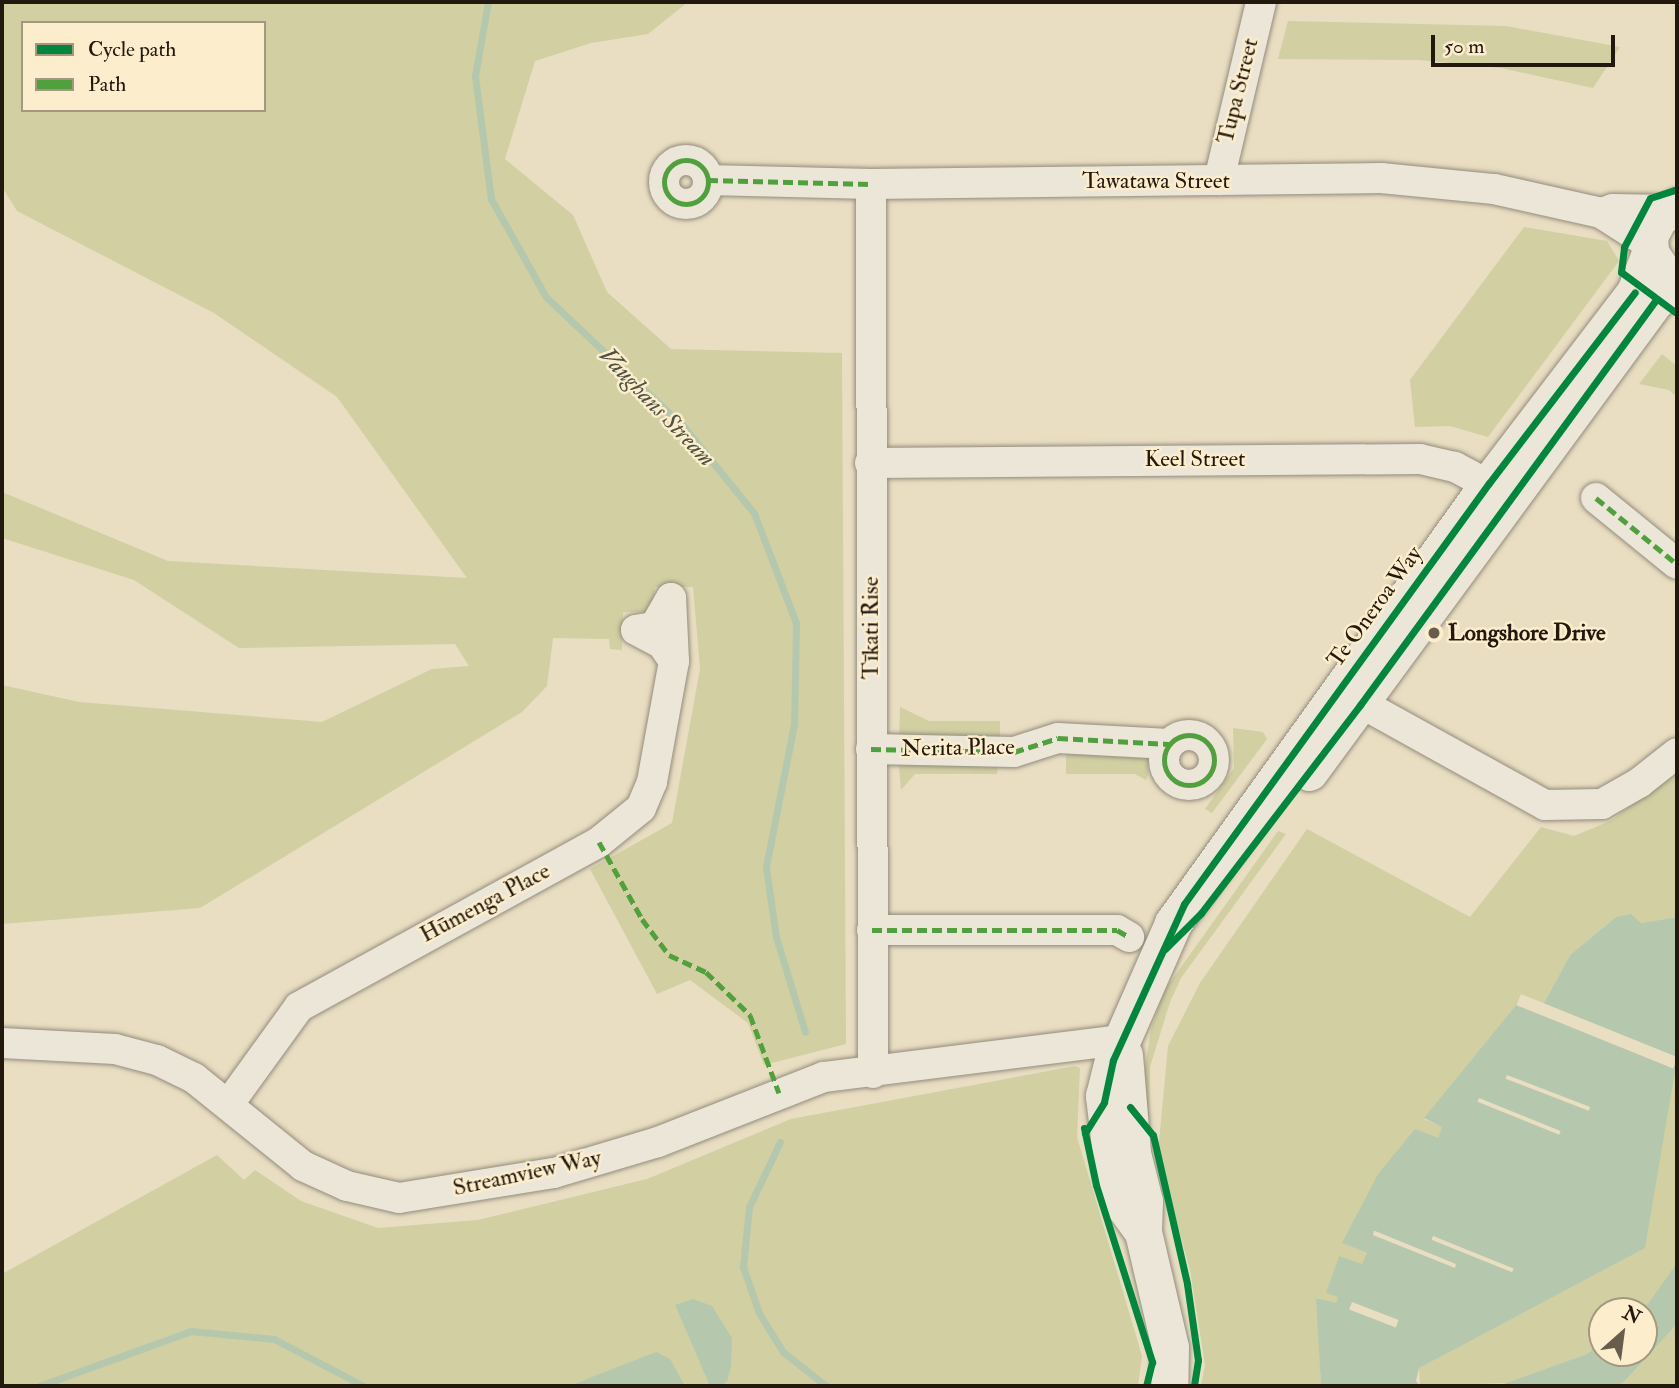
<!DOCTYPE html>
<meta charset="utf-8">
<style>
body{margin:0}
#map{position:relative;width:1679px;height:1388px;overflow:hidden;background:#e9ddc2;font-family:"IM FELL Double Pica",serif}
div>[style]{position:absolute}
.green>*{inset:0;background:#d2cfa3}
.water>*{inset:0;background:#b5c8ae}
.pier>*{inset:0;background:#e9ddc2;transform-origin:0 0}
.stream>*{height:7px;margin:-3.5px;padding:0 3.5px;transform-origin:3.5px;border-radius:3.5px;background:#b5c8ae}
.roads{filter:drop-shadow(0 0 2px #938c7c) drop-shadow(0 0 2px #938c7c)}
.minor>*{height:30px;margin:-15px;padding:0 15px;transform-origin:15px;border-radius:15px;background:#ece6d8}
.minor>.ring{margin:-15px;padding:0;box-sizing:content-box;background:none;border:30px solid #ece6d8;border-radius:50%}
.tertiary>*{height:37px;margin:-18.5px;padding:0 18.5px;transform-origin:18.5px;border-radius:18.5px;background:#ece6d8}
.quiet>*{height:5px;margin-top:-2.5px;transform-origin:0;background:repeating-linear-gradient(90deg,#50a13e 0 10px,transparent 0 15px)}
.quiet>.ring{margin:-2.5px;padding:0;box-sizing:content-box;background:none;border:5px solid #50a13e;border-radius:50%}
.cycleway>*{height:7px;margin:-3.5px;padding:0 3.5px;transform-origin:3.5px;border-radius:3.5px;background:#00873e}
.dots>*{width:19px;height:19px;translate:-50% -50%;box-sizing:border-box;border:4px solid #fcedcc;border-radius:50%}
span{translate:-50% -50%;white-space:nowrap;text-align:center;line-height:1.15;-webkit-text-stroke:5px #fcedcc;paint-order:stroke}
.street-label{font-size:23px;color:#22180e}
.poi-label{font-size:23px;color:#22180e;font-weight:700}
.left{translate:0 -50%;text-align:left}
.water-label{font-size:24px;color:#4e5243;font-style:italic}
.frame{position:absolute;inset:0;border:4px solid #22180e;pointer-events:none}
.legend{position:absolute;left:21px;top:21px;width:245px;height:91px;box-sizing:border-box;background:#fcedcc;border:2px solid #a59880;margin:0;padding:9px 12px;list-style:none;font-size:21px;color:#22180e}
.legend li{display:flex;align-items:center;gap:14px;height:35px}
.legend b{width:35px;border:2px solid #a59880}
.north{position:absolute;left:1588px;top:1297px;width:70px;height:70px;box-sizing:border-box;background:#fcedcc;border:2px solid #a59880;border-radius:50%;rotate:28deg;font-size:19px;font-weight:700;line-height:28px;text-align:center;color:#22180e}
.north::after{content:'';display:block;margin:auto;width:24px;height:32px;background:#685d4d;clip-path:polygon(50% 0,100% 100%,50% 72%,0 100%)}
.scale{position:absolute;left:1431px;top:35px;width:184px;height:32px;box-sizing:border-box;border:4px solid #22180e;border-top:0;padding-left:9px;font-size:21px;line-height:24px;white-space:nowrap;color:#22180e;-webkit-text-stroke:5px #fcedcc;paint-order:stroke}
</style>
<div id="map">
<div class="green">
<div style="clip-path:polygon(evenodd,2px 2px,688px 2px,648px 34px,591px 43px,535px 61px,505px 159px,573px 215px,607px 292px,671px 349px,842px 353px,846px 1044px,764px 1065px,748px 1023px,690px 980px,657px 994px,590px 869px,672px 823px,700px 669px,693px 587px,655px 587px,652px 612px,623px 612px,622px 650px,610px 649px,609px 639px,553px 638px,547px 686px,522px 712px,200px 908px,2px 924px,2px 685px,79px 702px,322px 722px,432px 669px,469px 666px,455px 644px,239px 648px,134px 580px,2px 538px,2px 492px,168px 561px,467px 578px,337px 397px,214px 313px,17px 211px,2px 187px,2px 2px,23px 23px,264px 23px,264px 110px,23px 110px,23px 23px)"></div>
<div style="clip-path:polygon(1288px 21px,1506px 26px,1620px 47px,1593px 88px,1501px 68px,1419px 60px,1278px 59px)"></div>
<div style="clip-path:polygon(1524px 227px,1607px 241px,1619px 261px,1488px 437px,1450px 426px,1415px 427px,1410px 380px)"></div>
<div style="clip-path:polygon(1662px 354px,1677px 366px,1677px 397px,1669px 390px,1639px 384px)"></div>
<div style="clip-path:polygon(900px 707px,929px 721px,1000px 721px,1000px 744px,899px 743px)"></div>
<div style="clip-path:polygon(1233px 728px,1263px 732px,1267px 739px,1212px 813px,1205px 809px,1234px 768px)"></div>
<div style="clip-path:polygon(1066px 754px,1148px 758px,1148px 775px,1146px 780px,1135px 774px,1066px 774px)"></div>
<div style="clip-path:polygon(899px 765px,998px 765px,997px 774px,915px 774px,901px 790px)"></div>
<div style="clip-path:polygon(1677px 769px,1677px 917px,1641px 923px,1616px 917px,1570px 955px,1543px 1005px,1424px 1119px,1443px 1127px,1438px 1138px,1343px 1243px,1367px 1253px,1363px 1264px,1336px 1304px,1317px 1298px,1321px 1386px,1201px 1386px,1205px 1365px,1190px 1270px,1158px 1153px,1168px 1046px,1200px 983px,1307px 829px,1470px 917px,1541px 827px,1574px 836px,1612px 820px)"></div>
<div style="clip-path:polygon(1278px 831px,1286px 834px,1181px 978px,1170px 1002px,1150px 1067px,1149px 1126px,1141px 1113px,1143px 1081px,1151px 1029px,1164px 991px)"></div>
<div style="clip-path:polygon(1677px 1059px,1677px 1263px,1650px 1306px,1643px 1311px,1602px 1311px,1602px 1342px,1587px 1354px,1509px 1383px,1420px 1386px,1419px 1368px)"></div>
<div style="clip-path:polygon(1075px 1066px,1080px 1068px,1077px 1137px,1142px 1356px,1138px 1386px,2px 1386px,2px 1274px,217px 1155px,244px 1180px,255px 1170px,301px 1201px,378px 1228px,478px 1220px,647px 1179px,791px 1119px)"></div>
<div style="clip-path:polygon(1677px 1324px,1677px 1386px,1616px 1386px,1624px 1382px)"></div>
</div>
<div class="water">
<div style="clip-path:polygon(1631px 914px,1641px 923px,1677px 917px,1677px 1059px,1645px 1248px,1419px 1368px,1416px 1381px,1420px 1386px,1321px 1386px,1316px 1298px,1336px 1303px,1338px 1297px,1326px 1293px,1339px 1256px,1362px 1264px,1367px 1253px,1342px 1243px,1378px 1174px,1415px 1129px,1438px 1138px,1442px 1127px,1424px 1118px,1522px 998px,1543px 1005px,1570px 955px,1616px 917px)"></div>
<div style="clip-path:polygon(1677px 1263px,1677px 1324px,1624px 1382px,1616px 1386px,1498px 1386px,1587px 1354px,1602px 1342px,1602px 1353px,1644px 1353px,1643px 1311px)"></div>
<div style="clip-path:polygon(693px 1299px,712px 1306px,732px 1338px,731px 1366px,727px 1382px,719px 1386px,710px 1386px,675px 1305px)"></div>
<div style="clip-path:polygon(656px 1352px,670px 1359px,685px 1386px,569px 1386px)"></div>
</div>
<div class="pier">
<div style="left:1521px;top:994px;width:169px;height:12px;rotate:22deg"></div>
<div style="left:1507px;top:1075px;width:89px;height:4px;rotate:21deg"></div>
<div style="left:1479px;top:1098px;width:88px;height:4px;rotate:22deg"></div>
<div style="clip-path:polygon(1374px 1231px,1375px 1231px,1456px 1264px,1455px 1268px,1373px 1235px)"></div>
<div style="left:1433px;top:1236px;width:87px;height:4px;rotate:22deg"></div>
<div style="left:1352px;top:1302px;width:50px;height:8px;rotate:21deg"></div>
</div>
<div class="stream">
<div style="left:488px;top:2px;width:75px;rotate:100deg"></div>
<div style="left:475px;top:76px;width:124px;rotate:82.6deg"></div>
<div style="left:491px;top:199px;width:112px;rotate:60.7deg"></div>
<div style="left:546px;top:297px;width:190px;rotate:43.3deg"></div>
<div style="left:684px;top:427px;width:111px;rotate:50.9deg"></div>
<div style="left:754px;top:513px;width:118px;rotate:69.1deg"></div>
<div style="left:796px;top:623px;width:101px;rotate:91.1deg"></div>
<div style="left:794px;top:724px;width:146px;rotate:101.1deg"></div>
<div style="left:766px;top:867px;width:71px;rotate:81.9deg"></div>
<div style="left:776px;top:937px;width:99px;rotate:73deg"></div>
<div style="left:780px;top:1142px;width:72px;rotate:115.5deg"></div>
<div style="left:749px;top:1207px;width:60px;rotate:95.7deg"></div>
<div style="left:743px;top:1267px;width:49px;rotate:70.8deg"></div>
<div style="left:759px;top:1313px;width:46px;rotate:58.4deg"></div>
<div style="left:783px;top:1352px;width:55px;rotate:38.3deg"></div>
<div style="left:39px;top:1386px;width:162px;rotate:-19.9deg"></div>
<div style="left:191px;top:1331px;width:83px;rotate:5.5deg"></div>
<div style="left:274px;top:1339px;width:102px;rotate:27.6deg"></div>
</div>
<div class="roads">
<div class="minor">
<div class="ring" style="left:664px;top:160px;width:14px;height:14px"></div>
<div style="left:708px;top:180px;width:163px;rotate:1.4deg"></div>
<div style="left:871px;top:184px;width:510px;rotate:-0.67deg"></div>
<div style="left:1381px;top:178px;width:114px;rotate:5.6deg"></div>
<div style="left:1494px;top:189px;width:110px;rotate:12.6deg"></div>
<div style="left:1219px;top:180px;width:183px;rotate:-76.7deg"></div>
<div style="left:871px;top:184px;width:889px;rotate:89.87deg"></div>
<div style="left:1649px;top:244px;width:57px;rotate:-147.1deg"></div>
<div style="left:1601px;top:213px;width:13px;rotate:-18deg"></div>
<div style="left:1613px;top:209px;width:56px;rotate:1deg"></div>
<div style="left:870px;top:463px;width:550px;rotate:-0.42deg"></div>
<div style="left:1420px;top:459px;width:36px;rotate:13deg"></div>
<div style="left:1455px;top:467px;width:58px;rotate:27.9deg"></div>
<div style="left:1596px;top:498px;width:104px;rotate:39.2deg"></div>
<div style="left:1341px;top:692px;width:233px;rotate:29deg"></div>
<div style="left:1545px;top:805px;width:57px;rotate:-1deg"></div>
<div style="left:1602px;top:804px;width:43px;rotate:-29.6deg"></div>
<div style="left:1639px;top:783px;width:48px;rotate:-38.3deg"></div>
<div class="ring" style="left:1164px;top:735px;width:20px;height:20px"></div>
<div style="left:871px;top:749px;width:143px;rotate:1.2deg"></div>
<div style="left:1014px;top:752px;width:46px;rotate:-17.7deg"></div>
<div style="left:1058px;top:738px;width:111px;rotate:3.1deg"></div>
<div style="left:872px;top:930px;width:245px"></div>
<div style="left:1117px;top:930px;width:14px;rotate:30deg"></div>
<div style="left:2px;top:1043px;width:113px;rotate:3deg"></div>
<div style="left:115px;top:1049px;width:43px;rotate:14.7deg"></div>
<div style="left:157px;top:1060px;width:41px;rotate:25.9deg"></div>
<div style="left:194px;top:1078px;width:140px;rotate:38.9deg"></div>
<div style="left:303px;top:1166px;width:48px;rotate:24.4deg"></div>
<div style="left:347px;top:1186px;width:53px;rotate:13deg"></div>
<div style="left:399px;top:1198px;width:157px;rotate:-9.2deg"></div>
<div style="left:554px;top:1173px;width:109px;rotate:-16.6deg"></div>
<div style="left:658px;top:1142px;width:178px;rotate:-21.4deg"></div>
<div style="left:824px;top:1077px;width:299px;rotate:-7.1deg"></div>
<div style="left:228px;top:1105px;width:121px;rotate:-54.1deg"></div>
<div style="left:299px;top:1007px;width:342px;rotate:-28.8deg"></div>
<div style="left:599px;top:842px;width:54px;rotate:-39deg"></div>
<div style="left:641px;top:808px;width:28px;rotate:-67deg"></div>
<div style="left:652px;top:782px;width:123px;rotate:-79.7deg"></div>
<div style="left:674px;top:661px;width:63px;rotate:-92.7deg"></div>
<div style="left:671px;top:598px;width:34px;rotate:120deg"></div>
<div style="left:654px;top:627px;width:18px;rotate:171deg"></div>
<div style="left:636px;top:630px;width:30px;rotate:28deg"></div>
<div style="left:662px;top:644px;width:21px;rotate:55deg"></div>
</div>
<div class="tertiary">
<div style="left:1663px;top:272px;width:23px;rotate:-124deg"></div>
<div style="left:1650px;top:253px;width:17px;rotate:-93deg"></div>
<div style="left:1649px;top:236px;width:21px;rotate:-62deg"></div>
<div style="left:1659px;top:217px;width:21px;rotate:-29deg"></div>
<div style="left:1309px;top:772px;width:584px;rotate:-53.7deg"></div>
<div style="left:1655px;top:301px;width:28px;rotate:-39deg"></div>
<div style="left:1124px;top:1055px;width:98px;rotate:85.3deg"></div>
<div style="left:1132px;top:1153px;width:49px;rotate:76deg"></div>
<div style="left:1144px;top:1201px;width:31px;rotate:92deg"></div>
<div style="left:1143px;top:1232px;width:118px;rotate:76.8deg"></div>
<div style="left:1170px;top:1347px;width:39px;rotate:91deg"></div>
<div style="left:1143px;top:1232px;width:32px;rotate:-126deg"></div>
<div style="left:1124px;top:1206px;width:28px;rotate:-111deg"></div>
<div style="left:1114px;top:1180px;width:85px;rotate:-96.8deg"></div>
<div style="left:1104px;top:1096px;width:37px;rotate:-76deg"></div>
<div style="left:1113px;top:1060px;width:150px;rotate:-66.3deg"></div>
<div style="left:1173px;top:923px;width:542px;rotate:-54.31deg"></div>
<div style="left:1489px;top:483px;width:240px;rotate:-52.6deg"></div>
<div style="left:1635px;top:292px;width:42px;rotate:-69deg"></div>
</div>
</div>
<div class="quiet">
<div class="ring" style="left:664px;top:160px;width:39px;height:39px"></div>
<div style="left:708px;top:180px;width:163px;rotate:1.4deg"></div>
<div style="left:1596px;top:498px;width:104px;rotate:39.2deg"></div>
<div class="ring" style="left:1164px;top:735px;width:45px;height:45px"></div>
<div style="left:871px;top:749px;width:143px;rotate:1.2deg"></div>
<div style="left:1014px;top:752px;width:46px;rotate:-17.7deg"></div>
<div style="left:1058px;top:738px;width:111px;rotate:3.1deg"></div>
<div style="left:599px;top:842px;width:88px;rotate:60.8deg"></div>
<div style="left:642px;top:919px;width:45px;rotate:53.1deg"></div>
<div style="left:669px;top:955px;width:41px;rotate:24.7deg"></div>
<div style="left:706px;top:972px;width:62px;rotate:44.3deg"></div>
<div style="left:750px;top:1015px;width:83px;rotate:69.6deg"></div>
<div style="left:872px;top:930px;width:245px"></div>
<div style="left:1117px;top:930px;width:14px;rotate:30deg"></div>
</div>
<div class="cycleway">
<div style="left:1675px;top:312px;width:67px;rotate:-143.5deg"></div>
<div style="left:1621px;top:272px;width:25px;rotate:-83deg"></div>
<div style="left:1624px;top:247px;width:55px;rotate:-62deg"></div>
<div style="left:1650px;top:198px;width:28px;rotate:-18deg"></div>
<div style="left:1165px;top:949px;width:51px;rotate:-45deg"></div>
<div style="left:1201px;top:913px;width:262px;rotate:-52.6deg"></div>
<div style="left:1360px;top:705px;width:500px;rotate:-53.86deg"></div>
<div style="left:1130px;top:1107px;width:36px;rotate:51deg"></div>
<div style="left:1153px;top:1135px;width:153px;rotate:77.1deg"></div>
<div style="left:1187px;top:1284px;width:77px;rotate:81.8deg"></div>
<div style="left:1198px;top:1360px;width:26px;rotate:99deg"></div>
<div style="left:1084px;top:1128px;width:58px;rotate:78.1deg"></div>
<div style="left:1096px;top:1185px;width:186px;rotate:72.4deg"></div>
<div style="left:1152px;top:1362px;width:25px;rotate:104deg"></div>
<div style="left:1085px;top:1133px;width:36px;rotate:-58deg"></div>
<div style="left:1104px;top:1102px;width:43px;rotate:-77.9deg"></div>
<div style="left:1113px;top:1060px;width:171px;rotate:-65.5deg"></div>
<div style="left:1184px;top:904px;width:520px;rotate:-54.08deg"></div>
<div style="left:1489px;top:483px;width:240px;rotate:-52.6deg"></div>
</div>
<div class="dots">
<div style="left:1434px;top:633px;background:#685d4d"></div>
</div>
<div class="street-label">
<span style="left:1238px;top:91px;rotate:-76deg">Tupa Street</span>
<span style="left:1156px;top:181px">Tawatawa Street</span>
<span style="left:1195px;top:459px">Keel Street</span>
<span style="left:1375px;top:607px;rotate:-54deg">Te Oneroa Way</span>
<span style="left:871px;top:628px;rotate:-90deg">Tīkati Rise</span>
<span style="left:958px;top:748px;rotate:-1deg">Nerita Place</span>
<span style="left:485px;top:903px;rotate:-28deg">Hūmenga Place</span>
<span style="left:527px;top:1173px;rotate:-12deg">Streamview Way</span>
</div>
<div class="poi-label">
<span class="left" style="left:1448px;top:633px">Longshore Drive</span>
</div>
<div class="water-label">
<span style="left:657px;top:407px;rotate:46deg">Vaughans Stream</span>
</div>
<div class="frame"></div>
<ul class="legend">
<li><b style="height:9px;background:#00873e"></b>Cycle path</li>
<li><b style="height:9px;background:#50a13e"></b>Path</li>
</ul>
<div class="north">N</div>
<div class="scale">50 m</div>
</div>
